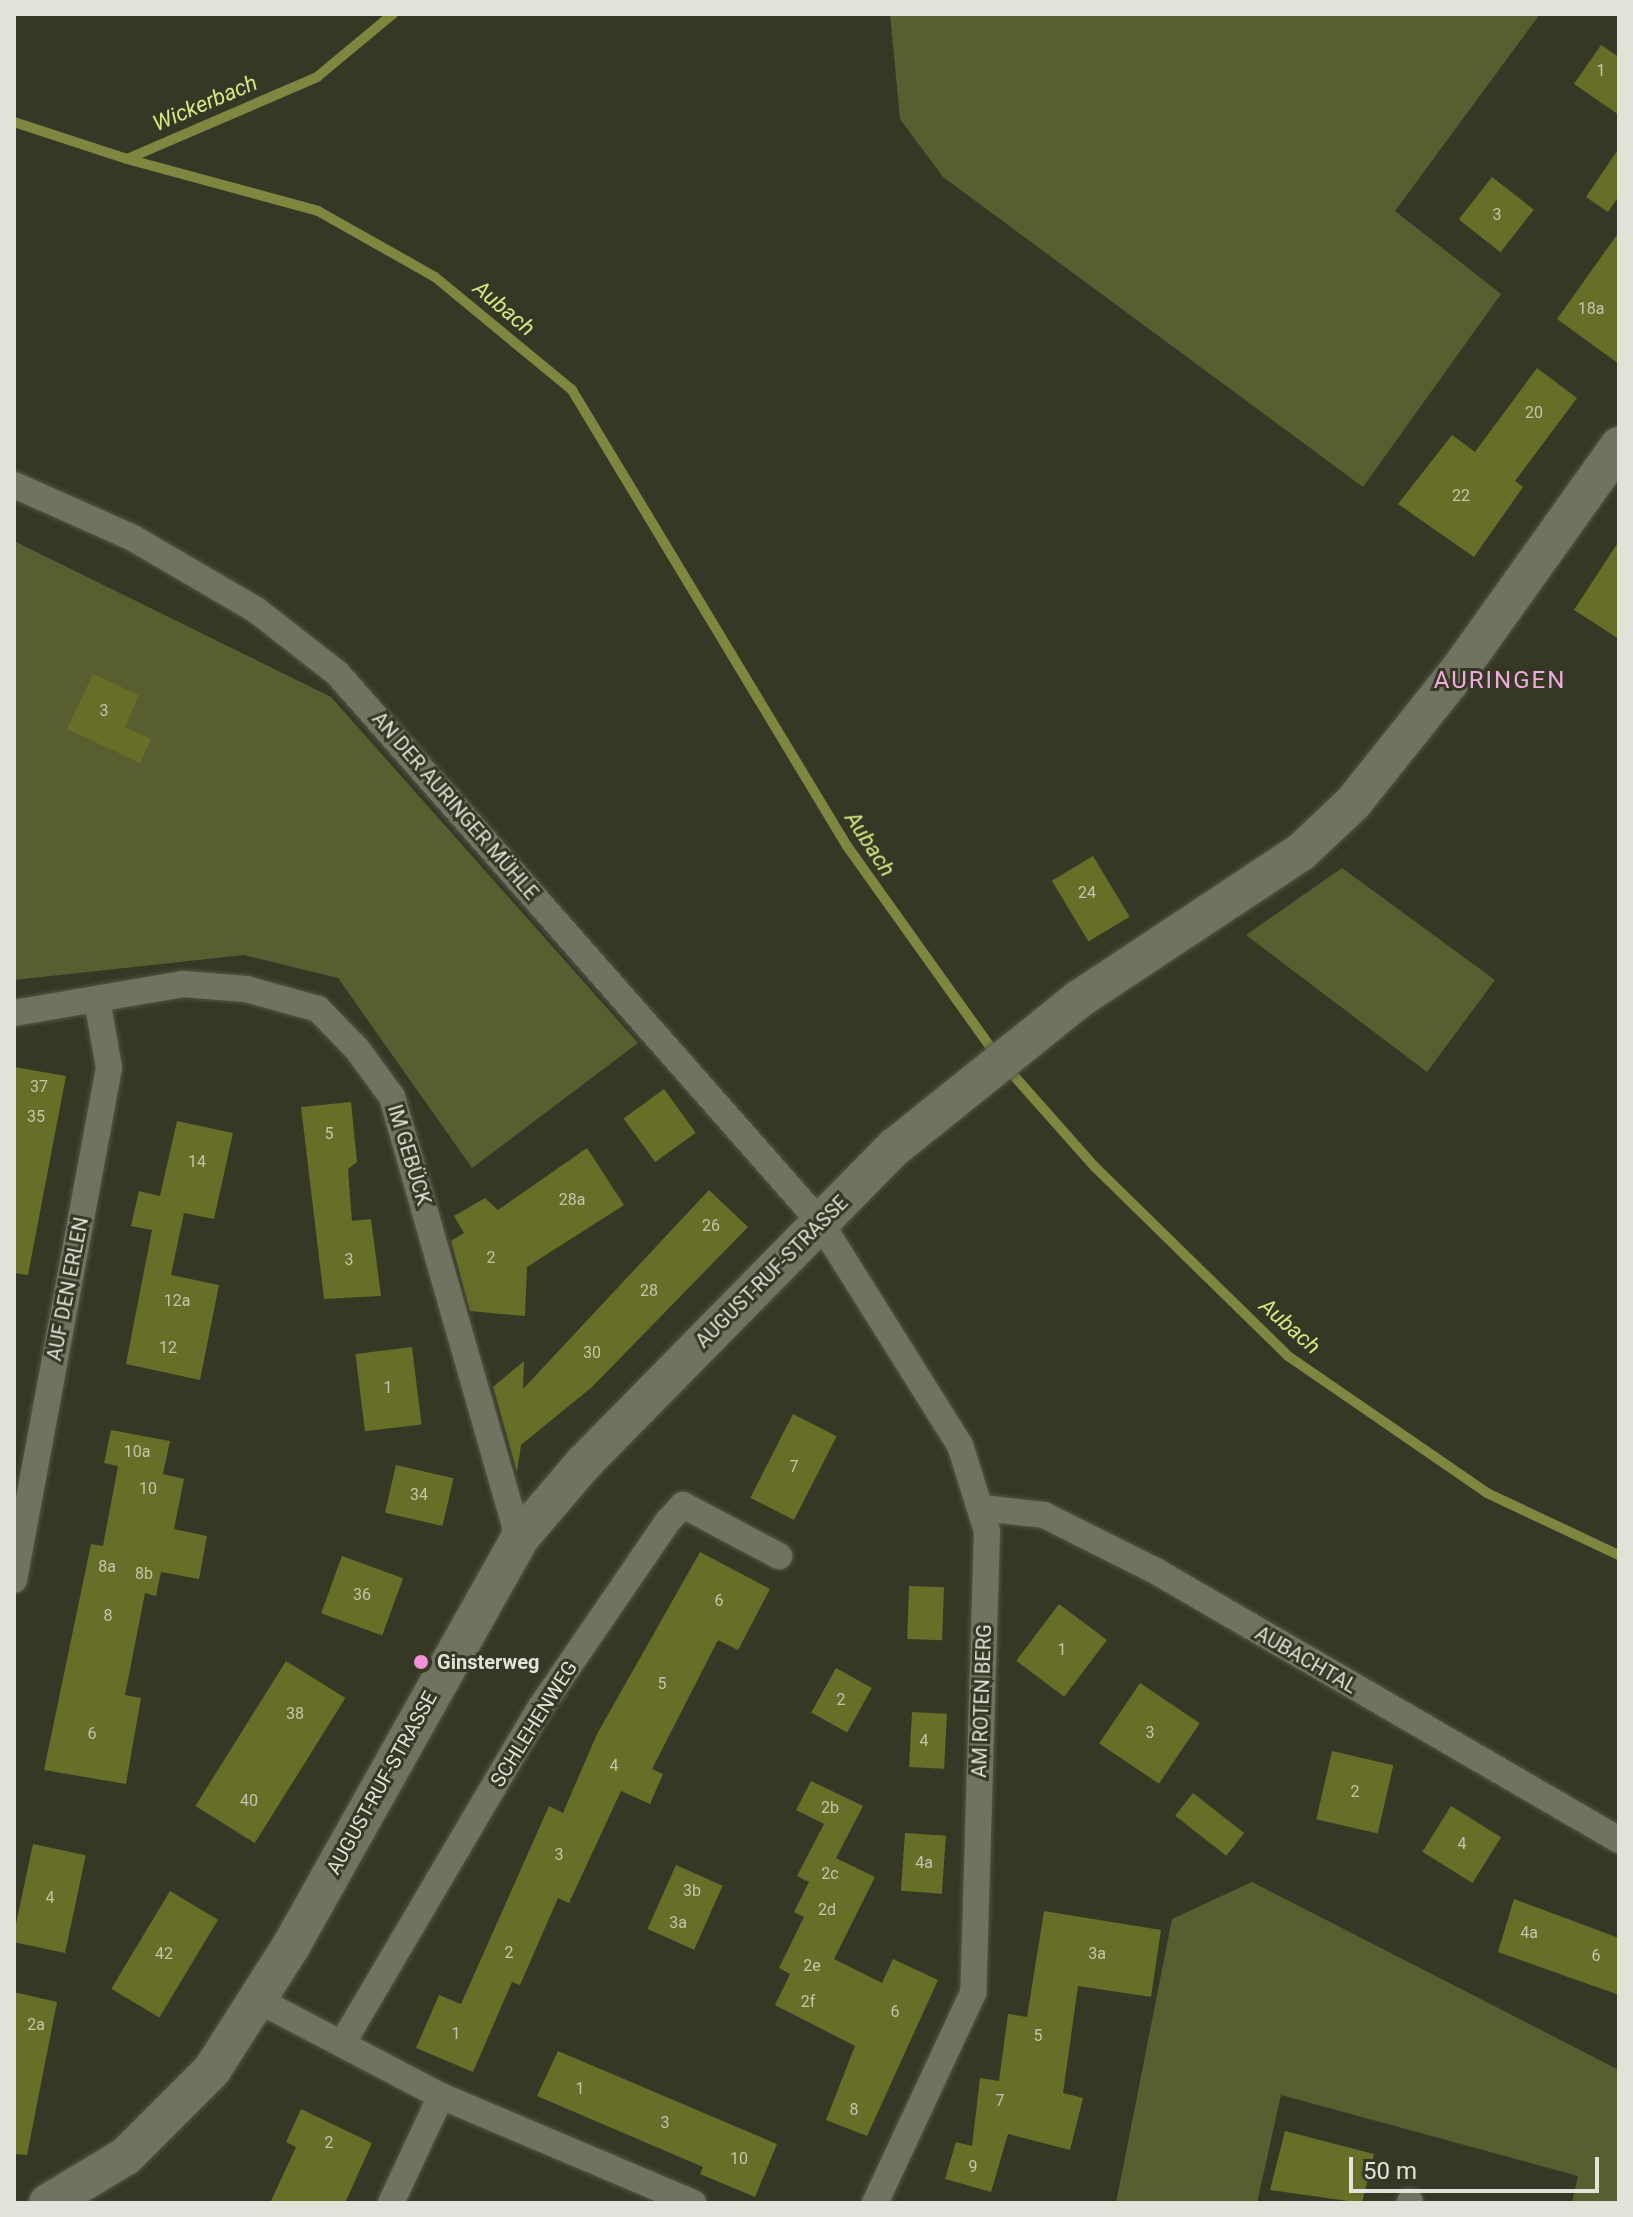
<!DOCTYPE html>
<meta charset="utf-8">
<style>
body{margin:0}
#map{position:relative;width:1633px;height:2217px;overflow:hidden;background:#363826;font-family:Roboto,sans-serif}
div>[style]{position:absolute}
.green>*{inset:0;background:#595e31}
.stream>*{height:10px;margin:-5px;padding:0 5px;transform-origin:5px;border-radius:5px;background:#7e8640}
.building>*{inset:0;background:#676e27;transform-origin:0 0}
.roads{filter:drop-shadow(0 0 2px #545647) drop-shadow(0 0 2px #545647)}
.street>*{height:26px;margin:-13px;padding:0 13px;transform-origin:13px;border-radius:13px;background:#70735f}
.secondary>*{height:38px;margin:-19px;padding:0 19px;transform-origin:19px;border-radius:19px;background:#70735f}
.dots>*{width:22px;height:22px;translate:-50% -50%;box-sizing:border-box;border:4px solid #363826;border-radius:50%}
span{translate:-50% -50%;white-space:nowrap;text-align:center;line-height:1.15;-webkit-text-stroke:6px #363826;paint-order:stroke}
.number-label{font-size:16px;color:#c2c6ac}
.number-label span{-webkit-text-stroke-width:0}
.street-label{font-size:20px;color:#e1e3d8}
.poi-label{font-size:20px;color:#e1e3d8;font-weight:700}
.left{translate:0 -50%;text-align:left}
.water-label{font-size:22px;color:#dae683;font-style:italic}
.quarter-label{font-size:24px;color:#f0acdb;letter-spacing:2px}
.frame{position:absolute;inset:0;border:16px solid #e1e3d8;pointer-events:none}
.scale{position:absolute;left:1349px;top:2157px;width:250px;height:36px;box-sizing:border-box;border:4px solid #e1e3d8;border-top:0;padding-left:10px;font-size:24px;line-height:28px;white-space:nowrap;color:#e1e3d8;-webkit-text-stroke:6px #363826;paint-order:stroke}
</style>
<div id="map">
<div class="green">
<div style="clip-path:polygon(890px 14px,1540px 14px,1395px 211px,1501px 294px,1363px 487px,943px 177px,900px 119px)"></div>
<div style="clip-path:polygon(14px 541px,331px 697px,638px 1043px,472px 1168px,338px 978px,244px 955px,14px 980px)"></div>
<div style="clip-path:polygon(1342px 868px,1495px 980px,1427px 1072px,1246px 935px)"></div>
<div style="clip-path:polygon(1252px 1882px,1619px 2070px,1619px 2203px,1572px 2203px,1578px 2176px,1281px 2095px,1257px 2203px,1116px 2203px,1172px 1919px)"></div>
</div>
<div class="stream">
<div style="left:14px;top:122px;width:119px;rotate:18.1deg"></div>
<div style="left:127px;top:159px;width:207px;rotate:-23.3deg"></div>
<div style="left:317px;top:77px;width:99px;rotate:-39.7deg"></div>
<div style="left:127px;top:159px;width:198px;rotate:15.2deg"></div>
<div style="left:318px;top:211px;width:134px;rotate:29.4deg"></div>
<div style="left:435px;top:277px;width:178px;rotate:39.5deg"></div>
<div style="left:572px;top:390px;width:533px;rotate:58.91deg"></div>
<div style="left:847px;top:846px;width:258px;rotate:54.5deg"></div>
<div style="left:1007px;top:1068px;width:132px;rotate:48.4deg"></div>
<div style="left:1095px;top:1167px;width:270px;rotate:44.4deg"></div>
<div style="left:1288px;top:1356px;width:242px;rotate:34.5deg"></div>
<div style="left:1487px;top:1493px;width:146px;rotate:25.2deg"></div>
</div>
<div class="building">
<div style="clip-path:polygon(1601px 45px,1619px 57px,1619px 115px,1574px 84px)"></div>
<div style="clip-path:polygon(1619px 148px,1619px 196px,1608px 212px,1586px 197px)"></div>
<div style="left:1492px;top:177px;width:53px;height:54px;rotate:38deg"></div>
<div style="clip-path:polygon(1619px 232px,1619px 364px,1557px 319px)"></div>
<div style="clip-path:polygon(1537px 368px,1577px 398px,1515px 481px,1523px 487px,1474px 557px,1398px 504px,1452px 435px,1475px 452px)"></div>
<div style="clip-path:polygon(1619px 541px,1619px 639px,1574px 610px)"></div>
<div style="clip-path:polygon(93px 674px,139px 695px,125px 727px,151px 739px,140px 763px,67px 729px)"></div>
<div style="left:1093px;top:856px;width:71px;height:48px;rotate:59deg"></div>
<div style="clip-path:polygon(14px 1067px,66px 1076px,28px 1275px,14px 1273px)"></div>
<div style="left:664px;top:1089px;width:54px;height:50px;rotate:54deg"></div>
<div style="clip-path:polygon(351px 1102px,357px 1162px,348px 1169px,352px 1221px,371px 1219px,381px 1296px,324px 1299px,301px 1107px)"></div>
<div style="clip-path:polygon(177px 1121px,233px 1133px,214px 1219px,184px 1213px,171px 1275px,219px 1285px,200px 1380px,126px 1364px,152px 1230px,131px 1226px,139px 1191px,160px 1196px)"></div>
<div style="clip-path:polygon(587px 1148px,624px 1205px,527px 1267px,525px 1316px,470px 1311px,451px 1241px,464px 1233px,454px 1216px,485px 1198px,498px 1210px)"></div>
<div style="clip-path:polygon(709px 1190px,748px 1227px,592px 1387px,521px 1445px,517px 1472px,493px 1387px,524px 1361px,523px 1389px)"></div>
<div style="left:412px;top:1347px;width:78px;height:57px;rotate:83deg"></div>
<div style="left:793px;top:1414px;width:49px;height:94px;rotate:27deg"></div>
<div style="clip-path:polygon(111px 1430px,170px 1441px,163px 1474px,184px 1479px,174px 1529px,207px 1536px,199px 1579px,161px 1572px,156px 1596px,145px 1593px,125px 1695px,141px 1698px,126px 1784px,44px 1770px,91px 1544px,103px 1546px,118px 1466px,104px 1463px)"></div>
<div style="left:396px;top:1465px;width:59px;height:49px;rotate:13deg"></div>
<div style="clip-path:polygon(700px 1552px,770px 1589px,738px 1650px,718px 1640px,652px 1769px,663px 1774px,650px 1804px,621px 1791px,569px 1903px,558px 1898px,520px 1985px,512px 1982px,473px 2072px,416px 2048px,439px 1995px,461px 2004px,549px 1806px,563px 1813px,597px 1734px)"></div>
<div style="left:342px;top:1556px;width:65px;height:61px;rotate:20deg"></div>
<div style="left:909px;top:1586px;width:35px;height:53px;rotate:2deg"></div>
<div style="left:1059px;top:1604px;width:60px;height:71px;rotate:37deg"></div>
<div style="left:286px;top:1661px;width:70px;height:171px;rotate:32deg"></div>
<div style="left:836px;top:1668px;width:41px;height:51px;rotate:29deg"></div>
<div style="left:1140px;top:1683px;width:72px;height:73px;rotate:34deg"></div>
<div style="left:912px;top:1712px;width:35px;height:55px;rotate:3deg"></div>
<div style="left:1332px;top:1751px;width:63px;height:70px;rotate:13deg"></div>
<div style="clip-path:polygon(811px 1781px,863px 1806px,836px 1858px,875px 1877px,834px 1959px,882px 1983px,893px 1959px,938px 1980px,867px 2136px,826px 2120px,855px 2046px,775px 2005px,790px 1974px,779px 1968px,804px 1917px,794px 1912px,809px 1882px,797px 1876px,824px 1824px,796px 1810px)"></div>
<div style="left:1193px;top:1793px;width:65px;height:29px;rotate:38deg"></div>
<div style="left:1451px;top:1806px;width:59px;height:54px;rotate:32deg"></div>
<div style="left:905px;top:1833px;width:41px;height:58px;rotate:4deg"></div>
<div style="left:33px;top:1844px;width:54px;height:100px;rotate:12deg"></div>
<div style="left:676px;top:1865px;width:51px;height:70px;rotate:24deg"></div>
<div style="left:170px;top:1891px;width:56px;height:114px;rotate:31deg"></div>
<div style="clip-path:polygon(1514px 1899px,1619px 1938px,1619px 1995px,1498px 1952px)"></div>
<div style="clip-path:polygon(1044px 1911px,1161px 1930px,1151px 1997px,1078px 1986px,1063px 2093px,1083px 2098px,1070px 2150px,1008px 2134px,991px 2192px,945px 2179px,956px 2142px,972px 2146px,980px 2078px,999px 2081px,1008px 2014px,1027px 2017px)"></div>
<div style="clip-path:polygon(14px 1992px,57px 2002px,27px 2155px,14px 2154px)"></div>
<div style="clip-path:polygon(558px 2051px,777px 2144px,755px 2197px,700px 2174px,703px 2167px,537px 2096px)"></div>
<div style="clip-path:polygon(301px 2109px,372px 2143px,345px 2203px,270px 2203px,296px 2147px,286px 2142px)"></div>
<div style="clip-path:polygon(1285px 2131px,1374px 2154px,1362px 2203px,1270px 2190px)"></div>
</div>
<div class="roads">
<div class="street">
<div style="left:14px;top:485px;width:130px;rotate:24deg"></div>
<div style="left:133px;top:538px;width:143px;rotate:30.3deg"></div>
<div style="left:256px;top:610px;width:103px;rotate:37.9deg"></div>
<div style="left:337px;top:673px;width:731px;rotate:48.66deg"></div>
<div style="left:820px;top:1222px;width:263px;rotate:57.9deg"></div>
<div style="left:960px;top:1445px;width:90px;rotate:72.6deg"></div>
<div style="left:987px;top:1531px;width:462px;rotate:91.7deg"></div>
<div style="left:973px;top:1993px;width:232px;rotate:115deg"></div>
<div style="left:14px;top:1013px;width:171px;rotate:-9.7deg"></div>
<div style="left:183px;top:984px;width:63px;rotate:4.5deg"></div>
<div style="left:246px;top:989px;width:75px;rotate:15.5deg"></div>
<div style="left:318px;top:1009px;width:56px;rotate:45.7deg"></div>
<div style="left:357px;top:1049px;width:59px;rotate:53.9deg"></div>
<div style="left:392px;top:1097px;width:460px;rotate:74deg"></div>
<div style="left:982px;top:1508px;width:62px;rotate:6.4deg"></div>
<div style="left:1044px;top:1515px;width:123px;rotate:26.6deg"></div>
<div style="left:1154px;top:1570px;width:538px;rotate:30.14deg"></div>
<div style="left:14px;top:1580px;width:521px;rotate:-79.49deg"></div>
<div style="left:109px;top:1068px;width:70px;rotate:-99.9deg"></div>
<div style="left:258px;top:2000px;width:207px;rotate:27.7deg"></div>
<div style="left:441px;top:2096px;width:274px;rotate:23deg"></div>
<div style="left:342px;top:2044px;width:390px;rotate:-59.5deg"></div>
<div style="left:540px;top:1708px;width:227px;rotate:-55.6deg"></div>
<div style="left:668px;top:1521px;width:22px;rotate:-47deg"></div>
<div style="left:683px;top:1505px;width:109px;rotate:28deg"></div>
<div style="left:391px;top:2203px;width:118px;rotate:-65deg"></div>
<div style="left:1410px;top:2203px;width:1px;rotate:-90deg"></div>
</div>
<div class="secondary">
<div style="left:48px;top:2203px;width:91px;rotate:-31.1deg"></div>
<div style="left:126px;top:2156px;width:122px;rotate:-45deg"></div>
<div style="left:212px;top:2070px;width:147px;rotate:-57.5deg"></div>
<div style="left:291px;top:1946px;width:467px;rotate:-60.7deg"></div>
<div style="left:519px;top:1539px;width:100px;rotate:-49.5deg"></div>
<div style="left:584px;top:1463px;width:443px;rotate:-45.5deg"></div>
<div style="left:895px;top:1147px;width:236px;rotate:-38.8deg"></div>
<div style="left:1079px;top:999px;width:266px;rotate:-33.5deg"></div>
<div style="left:1301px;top:852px;width:71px;rotate:-43.3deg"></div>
<div style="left:1353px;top:803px;width:171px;rotate:-51.4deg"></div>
<div style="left:1460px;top:669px;width:274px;rotate:-54.5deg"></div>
</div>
</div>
<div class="dots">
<div style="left:421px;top:1662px;background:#f291d6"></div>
</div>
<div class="number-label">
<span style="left:1601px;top:71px">1</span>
<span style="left:1497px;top:215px">3</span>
<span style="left:1591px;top:309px">18a</span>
<span style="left:1534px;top:413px">20</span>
<span style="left:1461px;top:496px">22</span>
<span style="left:104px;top:711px">3</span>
<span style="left:1087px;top:893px">24</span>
<span style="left:39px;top:1087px">37</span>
<span style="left:36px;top:1117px">35</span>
<span style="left:329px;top:1134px">5</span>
<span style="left:197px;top:1162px">14</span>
<span style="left:572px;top:1200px">28a</span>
<span style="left:711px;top:1226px">26</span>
<span style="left:491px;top:1258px">2</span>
<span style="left:349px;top:1260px">3</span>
<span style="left:649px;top:1291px">28</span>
<span style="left:177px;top:1301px">12a</span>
<span style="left:168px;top:1348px">12</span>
<span style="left:592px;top:1353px">30</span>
<span style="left:388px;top:1388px">1</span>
<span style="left:137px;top:1452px">10a</span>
<span style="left:794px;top:1467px">7</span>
<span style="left:148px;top:1489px">10</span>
<span style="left:419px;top:1495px">34</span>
<span style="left:107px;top:1567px">8a</span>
<span style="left:144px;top:1574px">8b</span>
<span style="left:362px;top:1595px">36</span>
<span style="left:719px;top:1601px">6</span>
<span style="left:108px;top:1616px">8</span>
<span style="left:1062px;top:1650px">1</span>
<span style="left:662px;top:1684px">5</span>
<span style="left:841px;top:1700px">2</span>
<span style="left:295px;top:1714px">38</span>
<span style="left:1150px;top:1733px">3</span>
<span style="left:92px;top:1734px">6</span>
<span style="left:924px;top:1741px">4</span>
<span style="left:614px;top:1766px">4</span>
<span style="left:1355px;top:1792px">2</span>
<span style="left:249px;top:1801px">40</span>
<span style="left:830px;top:1808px">2b</span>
<span style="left:1462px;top:1844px">4</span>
<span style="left:559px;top:1855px">3</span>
<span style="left:924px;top:1863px">4a</span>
<span style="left:830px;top:1874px">2c</span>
<span style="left:692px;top:1891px">3b</span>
<span style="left:50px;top:1898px">4</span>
<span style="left:827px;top:1910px">2d</span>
<span style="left:678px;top:1923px">3a</span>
<span style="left:1529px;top:1933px">4a</span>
<span style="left:509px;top:1953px">2</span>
<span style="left:164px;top:1954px">42</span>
<span style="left:1097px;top:1954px">3a</span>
<span style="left:1596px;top:1956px">6</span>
<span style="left:812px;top:1966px">2e</span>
<span style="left:808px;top:2002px">2f</span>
<span style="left:895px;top:2012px">6</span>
<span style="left:36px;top:2025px">2a</span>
<span style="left:456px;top:2034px">1</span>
<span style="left:1038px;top:2036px">5</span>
<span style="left:580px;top:2089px">1</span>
<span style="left:1000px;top:2101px">7</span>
<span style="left:854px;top:2110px">8</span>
<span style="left:665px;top:2123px">3</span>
<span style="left:329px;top:2143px">2</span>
<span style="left:739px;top:2159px">10</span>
<span style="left:973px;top:2167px">9</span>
</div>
<div class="street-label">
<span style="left:455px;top:806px;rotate:49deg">AN DER AURINGER MÜHLE</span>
<span style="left:409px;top:1155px;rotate:73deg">IM GEBÜCK</span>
<span style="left:772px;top:1272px;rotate:-45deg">AUGUST-RUF-STRASSE</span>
<span style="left:68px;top:1289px;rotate:-79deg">AUF DEN ERLEN</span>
<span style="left:1306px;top:1660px;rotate:30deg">AUBACHTAL</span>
<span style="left:982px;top:1701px;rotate:-88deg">AM ROTEN BERG</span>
<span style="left:534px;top:1724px;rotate:-58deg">SCHLEHENWEG</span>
<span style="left:382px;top:1783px;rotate:-61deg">AUGUST-RUF-STRASSE</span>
</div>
<div class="poi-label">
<span class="left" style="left:437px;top:1662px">Ginsterweg</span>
</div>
<div class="water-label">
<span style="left:205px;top:103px;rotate:-23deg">Wickerbach</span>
<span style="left:504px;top:308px;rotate:40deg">Aubach</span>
<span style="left:870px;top:844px;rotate:57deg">Aubach</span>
<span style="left:1290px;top:1326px;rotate:41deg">Aubach</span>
</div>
<div class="quarter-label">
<span style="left:1500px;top:681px">AURINGEN</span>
</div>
<div class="frame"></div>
<div class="scale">50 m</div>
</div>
